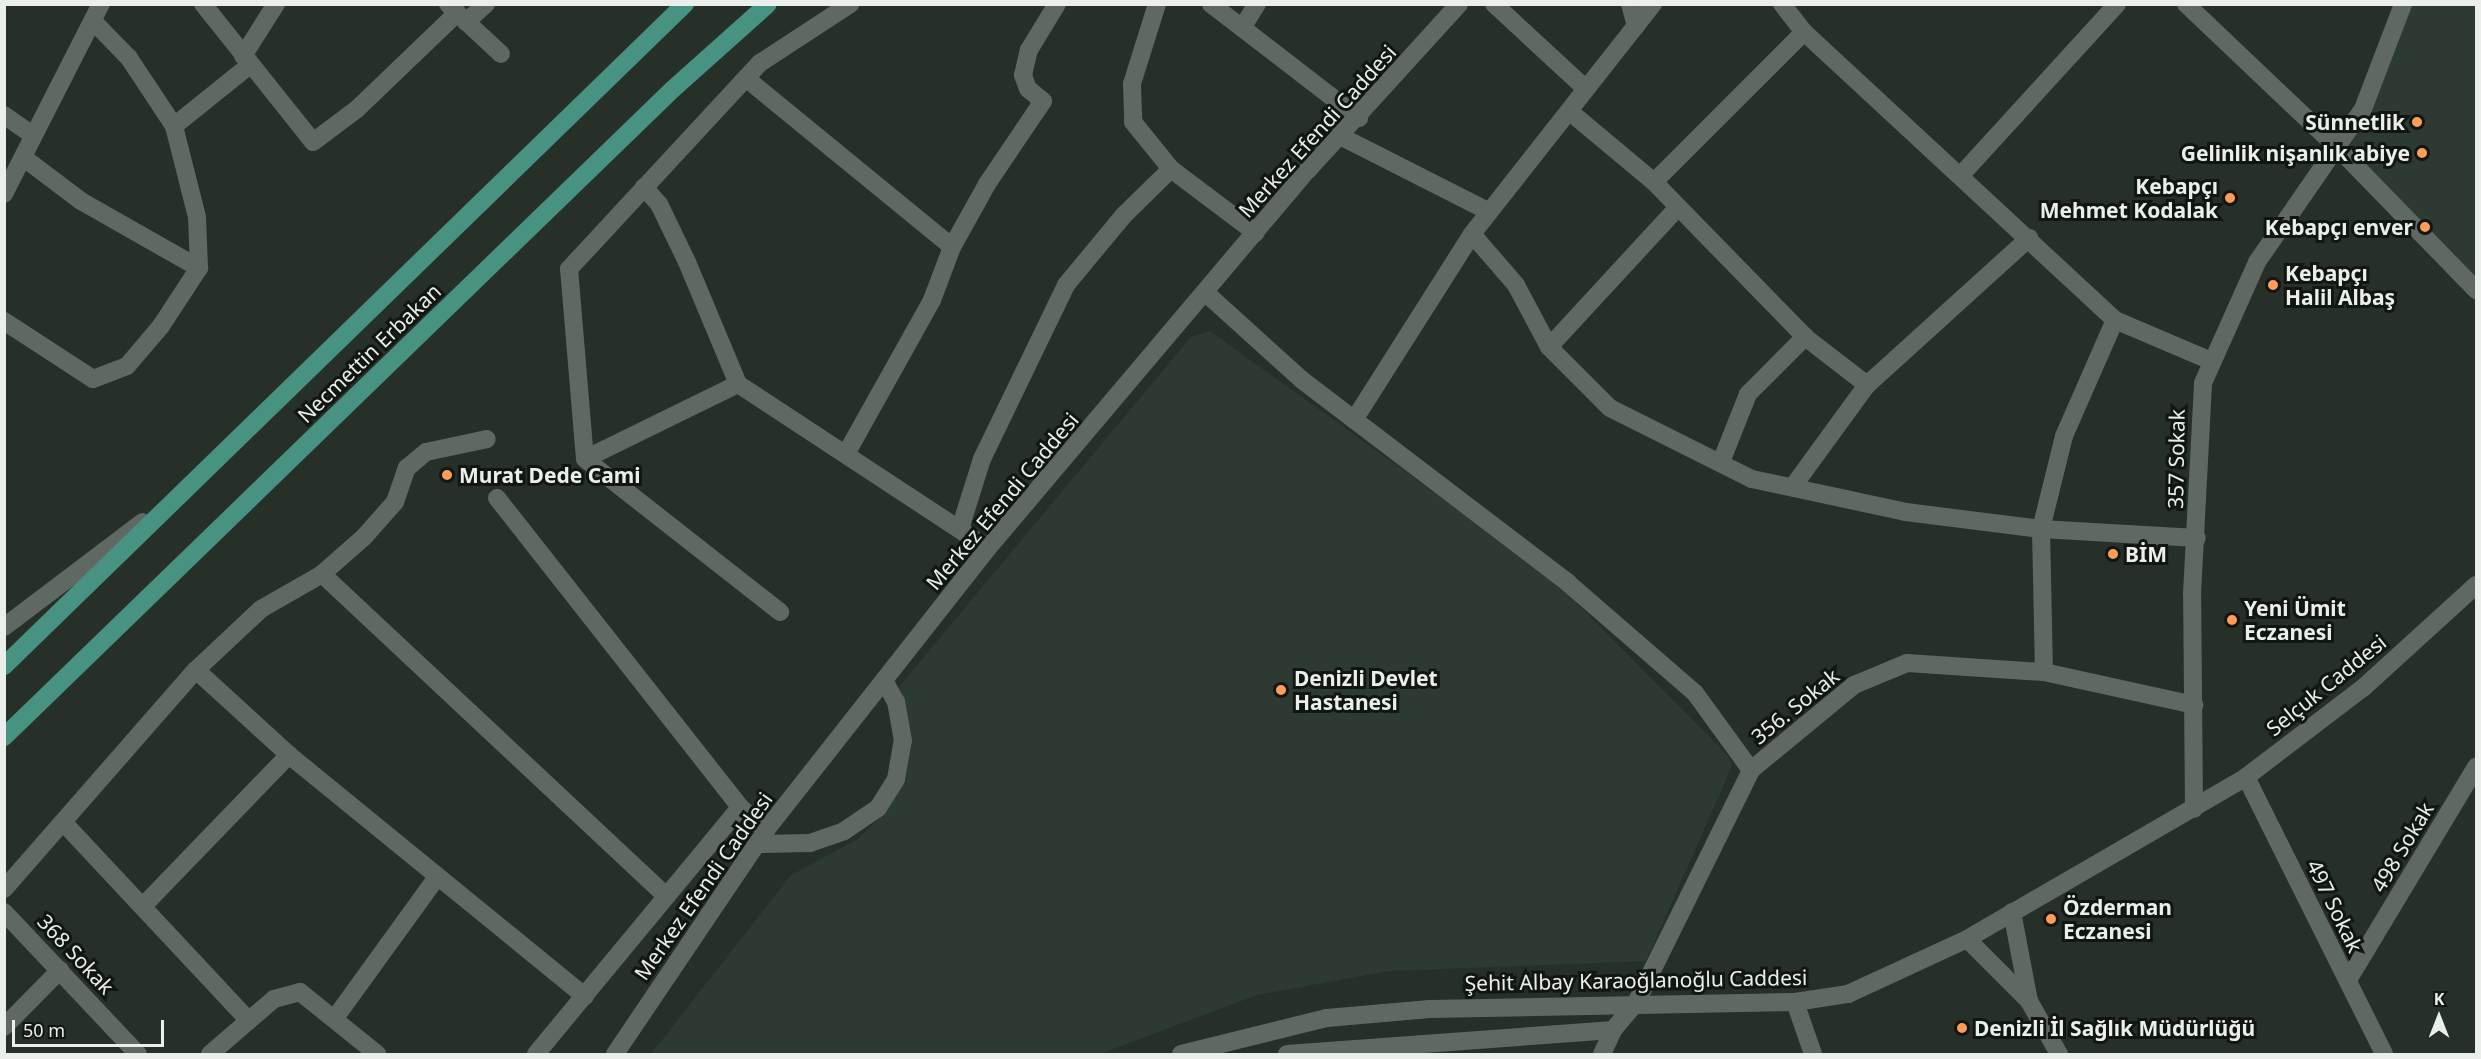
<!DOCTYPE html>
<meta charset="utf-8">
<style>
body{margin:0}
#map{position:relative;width:2481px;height:1059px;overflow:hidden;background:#272f29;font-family:"Noto Sans",sans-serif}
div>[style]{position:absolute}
.built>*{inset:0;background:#2c3a31}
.street>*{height:18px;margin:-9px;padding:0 9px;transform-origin:9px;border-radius:9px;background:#5f6862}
.secondary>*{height:18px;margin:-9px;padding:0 9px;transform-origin:9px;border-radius:9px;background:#5f6862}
.primary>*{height:18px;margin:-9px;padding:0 9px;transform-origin:9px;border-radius:9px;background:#479280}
.dots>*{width:16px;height:16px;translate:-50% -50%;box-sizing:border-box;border:3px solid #121613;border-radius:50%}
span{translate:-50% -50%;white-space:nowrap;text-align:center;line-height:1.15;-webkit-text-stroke:6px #121613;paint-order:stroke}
.poi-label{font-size:21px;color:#eaefec;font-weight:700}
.right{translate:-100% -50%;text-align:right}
.left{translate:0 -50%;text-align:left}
.street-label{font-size:21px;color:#eaefec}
.frame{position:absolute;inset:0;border:6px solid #eaefec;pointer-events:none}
.north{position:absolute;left:2409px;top:987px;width:60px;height:60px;-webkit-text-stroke:4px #121613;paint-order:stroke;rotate:0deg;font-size:16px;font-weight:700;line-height:24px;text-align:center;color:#eaefec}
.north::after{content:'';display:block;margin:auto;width:21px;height:27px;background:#eaefec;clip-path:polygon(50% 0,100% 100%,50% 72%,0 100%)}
.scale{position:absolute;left:12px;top:1020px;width:152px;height:27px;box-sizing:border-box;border:3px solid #eaefec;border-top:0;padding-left:8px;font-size:18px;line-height:21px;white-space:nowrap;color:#eaefec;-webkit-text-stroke:4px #121613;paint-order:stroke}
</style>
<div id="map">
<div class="built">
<div style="clip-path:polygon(2403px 5px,2476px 5px,2476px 289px,2349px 150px)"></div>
<div style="clip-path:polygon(1210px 331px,1549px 575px,1728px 756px,1732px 766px,1646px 961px,1389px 971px,1257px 995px,1100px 1054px,651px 1054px,791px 875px,858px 839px,889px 808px,904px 778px,910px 746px,899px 687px,1191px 337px)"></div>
</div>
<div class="street">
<div style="left:203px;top:4px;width:176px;rotate:51.4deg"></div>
<div style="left:313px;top:142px;width:55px;rotate:-36.9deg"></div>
<div style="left:357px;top:109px;width:139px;rotate:-43.8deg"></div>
<div style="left:457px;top:13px;width:13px;rotate:-135deg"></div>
<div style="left:1157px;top:4px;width:84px;rotate:107.4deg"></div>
<div style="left:1132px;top:84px;width:38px;rotate:88deg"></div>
<div style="left:1133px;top:122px;width:60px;rotate:51deg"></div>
<div style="left:1171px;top:169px;width:106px;rotate:37deg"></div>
<div style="left:1211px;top:4px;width:187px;rotate:37.6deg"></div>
<div style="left:1494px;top:4px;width:125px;rotate:42.7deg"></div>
<div style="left:1630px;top:4px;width:23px;rotate:75deg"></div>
<div style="left:1782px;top:4px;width:36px;rotate:52deg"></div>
<div style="left:1804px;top:32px;width:424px;rotate:42.8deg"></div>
<div style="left:2115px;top:320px;width:104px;rotate:23.1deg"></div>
<div style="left:457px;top:13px;width:60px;rotate:43deg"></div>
<div style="left:466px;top:22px;width:27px;rotate:-42deg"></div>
<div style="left:1242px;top:28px;width:28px;rotate:-58deg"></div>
<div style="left:243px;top:56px;width:62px;rotate:-57.6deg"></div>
<div style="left:747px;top:79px;width:265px;rotate:39.3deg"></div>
<div style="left:1569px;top:111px;width:111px;rotate:39.9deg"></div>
<div style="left:1654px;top:182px;width:216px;rotate:45.7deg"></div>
<div style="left:1805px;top:337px;width:78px;rotate:37.7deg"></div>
<div style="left:4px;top:115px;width:35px;rotate:35deg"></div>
<div style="left:174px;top:126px;width:97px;rotate:-38.8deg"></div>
<div style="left:1342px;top:137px;width:164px;rotate:26.9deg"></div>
<div style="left:24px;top:158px;width:71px;rotate:37deg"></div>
<div style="left:81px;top:201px;width:136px;rotate:29.6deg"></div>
<div style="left:1961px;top:175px;width:231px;rotate:-47.6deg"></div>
<div style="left:1654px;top:182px;width:212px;rotate:-45deg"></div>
<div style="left:644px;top:187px;width:23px;rotate:49deg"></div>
<div style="left:659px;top:204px;width:64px;rotate:64.2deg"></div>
<div style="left:687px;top:262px;width:132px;rotate:67.3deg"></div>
<div style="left:738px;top:384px;width:299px;rotate:33.3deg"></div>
<div style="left:1472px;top:234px;width:67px;rotate:49.2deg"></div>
<div style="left:1516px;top:285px;width:70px;rotate:62deg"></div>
<div style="left:1549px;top:347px;width:86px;rotate:45deg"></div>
<div style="left:1610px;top:408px;width:159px;rotate:26.6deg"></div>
<div style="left:1752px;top:479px;width:157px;rotate:12.1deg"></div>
<div style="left:1906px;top:512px;width:136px;rotate:7.2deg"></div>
<div style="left:2041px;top:529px;width:156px;rotate:3.3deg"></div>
<div style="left:1208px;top:295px;width:127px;rotate:42.1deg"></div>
<div style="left:1302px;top:380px;width:335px;rotate:37.3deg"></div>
<div style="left:1568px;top:583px;width:168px;rotate:40.9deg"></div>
<div style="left:1695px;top:693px;width:95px;rotate:54deg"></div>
<div style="left:4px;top:321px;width:106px;rotate:33.1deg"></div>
<div style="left:93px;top:379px;width:36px;rotate:-21deg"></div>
<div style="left:127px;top:366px;width:52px;rotate:-49.6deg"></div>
<div style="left:161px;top:326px;width:69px;rotate:-56.8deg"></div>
<div style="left:199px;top:268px;width:51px;rotate:-92.2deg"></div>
<div style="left:197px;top:217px;width:94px;rotate:-104.2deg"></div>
<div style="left:174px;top:126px;width:82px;rotate:-123.5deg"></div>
<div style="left:129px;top:58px;width:52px;rotate:-134.2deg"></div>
<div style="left:1549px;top:347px;width:190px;rotate:-47.3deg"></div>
<div style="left:738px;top:384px;width:170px;rotate:153.9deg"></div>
<div style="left:585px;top:459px;width:248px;rotate:38.1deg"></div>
<div style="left:1354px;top:420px;width:220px;rotate:-57.6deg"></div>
<div style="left:1472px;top:234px;width:293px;rotate:-51.8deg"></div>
<div style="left:846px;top:454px;width:176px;rotate:-60.8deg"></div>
<div style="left:932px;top:300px;width:57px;rotate:-69.3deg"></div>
<div style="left:952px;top:247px;width:72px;rotate:-60.9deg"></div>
<div style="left:987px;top:184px;width:100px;rotate:-56deg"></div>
<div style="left:1043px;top:101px;width:19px;rotate:-141deg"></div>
<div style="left:1028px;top:89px;width:15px;rotate:-110deg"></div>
<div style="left:1023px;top:75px;width:26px;rotate:-77deg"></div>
<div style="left:1029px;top:50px;width:54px;rotate:-58.7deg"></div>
<div style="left:585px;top:459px;width:191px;rotate:-94.8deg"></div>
<div style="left:569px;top:269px;width:281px;rotate:-47.2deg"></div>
<div style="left:760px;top:63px;width:108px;rotate:-33.2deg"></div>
<div style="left:1721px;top:462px;width:73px;rotate:-68.3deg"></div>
<div style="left:1748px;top:394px;width:81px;rotate:-45deg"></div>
<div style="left:1794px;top:485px;width:124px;rotate:-53.9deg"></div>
<div style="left:1867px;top:385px;width:219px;rotate:-42.2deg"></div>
<div style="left:497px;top:498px;width:393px;rotate:51.8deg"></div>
<div style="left:960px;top:529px;width:73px;rotate:-72.6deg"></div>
<div style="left:982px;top:459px;width:193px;rotate:-64.2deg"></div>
<div style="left:1066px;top:285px;width:89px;rotate:-50.4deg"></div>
<div style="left:1123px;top:216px;width:67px;rotate:-44.4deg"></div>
<div style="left:322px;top:574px;width:470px;rotate:43.1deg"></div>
<div style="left:196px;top:670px;width:126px;rotate:42.4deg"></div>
<div style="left:289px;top:755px;width:382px;rotate:39.2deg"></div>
<div style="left:2044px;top:672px;width:143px;rotate:-91.2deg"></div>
<div style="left:2041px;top:529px;width:96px;rotate:-76.1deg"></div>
<div style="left:2064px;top:436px;width:127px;rotate:-66.3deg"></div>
<div style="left:2246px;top:777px;width:309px;rotate:63.5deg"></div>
<div style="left:63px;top:822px;width:272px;rotate:46.9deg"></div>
<div style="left:758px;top:844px;width:52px;rotate:-1.1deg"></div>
<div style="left:810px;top:843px;width:36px;rotate:-19deg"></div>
<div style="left:844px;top:831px;width:41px;rotate:-34.1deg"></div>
<div style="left:878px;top:808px;width:34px;rotate:-58deg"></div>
<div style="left:896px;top:779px;width:39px;rotate:-80deg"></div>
<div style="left:903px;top:741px;width:40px;rotate:-100deg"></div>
<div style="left:896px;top:702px;width:25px;rotate:-119deg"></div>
<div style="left:4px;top:889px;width:291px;rotate:-48.8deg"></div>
<div style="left:196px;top:670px;width:89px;rotate:-43.2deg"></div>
<div style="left:261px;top:609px;width:70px;rotate:-29.8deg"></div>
<div style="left:322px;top:574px;width:56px;rotate:-41.4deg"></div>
<div style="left:364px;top:537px;width:47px;rotate:-48.5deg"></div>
<div style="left:395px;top:502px;width:36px;rotate:-71deg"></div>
<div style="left:407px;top:468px;width:25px;rotate:-40deg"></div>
<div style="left:426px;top:452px;width:62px;rotate:-12deg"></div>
<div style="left:144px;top:905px;width:209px;rotate:-46deg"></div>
<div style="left:2348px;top:980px;width:249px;rotate:-59deg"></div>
<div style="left:1795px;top:1002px;width:55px;rotate:70.9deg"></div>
<div style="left:1636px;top:1003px;width:260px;rotate:-63.7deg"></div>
<div style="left:1751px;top:770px;width:134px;rotate:-39.5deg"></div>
<div style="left:1854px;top:685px;width:57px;rotate:-22.5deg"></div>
<div style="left:1907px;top:663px;width:137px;rotate:3.8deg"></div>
<div style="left:2044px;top:672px;width:154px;rotate:12.4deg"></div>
<div style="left:335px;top:1018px;width:174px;rotate:-54.1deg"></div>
<div style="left:4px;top:1027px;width:80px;rotate:-45.5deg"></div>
<div style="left:210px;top:1054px;width:84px;rotate:-40.7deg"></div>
<div style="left:274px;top:999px;width:27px;rotate:-15deg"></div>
<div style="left:300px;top:992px;width:99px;rotate:38.8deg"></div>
<div style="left:536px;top:1054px;width:320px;rotate:-50.4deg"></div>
<div style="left:740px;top:807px;width:35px;rotate:41deg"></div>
<div style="left:1287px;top:1054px;width:327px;rotate:-4.2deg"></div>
</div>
<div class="secondary">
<div style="left:2186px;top:4px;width:211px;rotate:43.5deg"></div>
<div style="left:2339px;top:149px;width:197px;rotate:45.8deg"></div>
<div style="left:4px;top:194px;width:213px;rotate:-63deg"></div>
<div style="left:4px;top:627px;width:174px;rotate:-37.1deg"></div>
<div style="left:2194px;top:809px;width:215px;rotate:-90.5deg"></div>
<div style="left:2192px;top:594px;width:211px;rotate:-87deg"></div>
<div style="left:2203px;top:383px;width:133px;rotate:-65.9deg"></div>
<div style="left:2257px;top:262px;width:186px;rotate:-55.3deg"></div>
<div style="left:2363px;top:109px;width:112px;rotate:-69.1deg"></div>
<div style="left:4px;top:912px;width:195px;rotate:46.7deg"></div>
<div style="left:2012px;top:912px;width:91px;rotate:79.2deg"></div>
<div style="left:1967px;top:939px;width:88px;rotate:45deg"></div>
<div style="left:2029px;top:1001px;width:61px;rotate:60.5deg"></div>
<div style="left:615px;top:1054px;width:270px;rotate:-56deg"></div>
<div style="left:766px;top:830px;width:359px;rotate:-51.8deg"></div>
<div style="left:988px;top:548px;width:495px;rotate:-49.8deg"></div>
<div style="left:1308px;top:170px;width:224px;rotate:-47.7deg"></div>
<div style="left:1181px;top:1054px;width:150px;rotate:-13.9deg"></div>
<div style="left:1327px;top:1018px;width:103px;rotate:-5deg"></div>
<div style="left:1430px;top:1009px;width:365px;rotate:-1.1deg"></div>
<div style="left:1795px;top:1002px;width:54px;rotate:-8.6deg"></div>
<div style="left:1848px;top:994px;width:131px;rotate:-24.8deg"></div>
<div style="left:1967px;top:939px;width:323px;rotate:-30.1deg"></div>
<div style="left:2246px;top:777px;width:147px;rotate:-37.3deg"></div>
<div style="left:2363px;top:688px;width:153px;rotate:-42.3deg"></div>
<div style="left:1602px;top:1054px;width:26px;rotate:-65deg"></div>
<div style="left:1613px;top:1030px;width:35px;rotate:-50deg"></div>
</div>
<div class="primary">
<div style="left:4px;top:666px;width:950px;rotate:-44.19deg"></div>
<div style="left:4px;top:737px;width:931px;rotate:-44.09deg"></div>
<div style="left:673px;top:89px;width:127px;rotate:-41.8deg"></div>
</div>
<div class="dots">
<div style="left:2417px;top:122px;background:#fe9c58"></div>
<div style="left:2422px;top:153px;background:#fe9c58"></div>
<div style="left:2230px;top:198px;background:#fe9c58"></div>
<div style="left:2425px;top:227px;background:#fe9c58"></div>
<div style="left:2273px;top:285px;background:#fe9c58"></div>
<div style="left:447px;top:475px;background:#fe9c58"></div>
<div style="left:2113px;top:554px;background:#fe9c58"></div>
<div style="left:2232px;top:620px;background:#fe9c58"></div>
<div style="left:1281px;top:690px;background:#fe9c58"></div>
<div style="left:2051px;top:919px;background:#fe9c58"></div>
<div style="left:1962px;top:1028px;background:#fe9c58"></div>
</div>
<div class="poi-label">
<span class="right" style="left:2405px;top:122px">Sünnetlik</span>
<span class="right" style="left:2410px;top:153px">Gelinlik nişanlık abiye</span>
<span class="right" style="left:2218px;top:198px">Kebapçı<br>Mehmet Kodalak</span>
<span class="right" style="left:2413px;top:227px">Kebapçı enver</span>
<span class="left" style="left:2285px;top:285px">Kebapçı<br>Halil Albaş</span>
<span class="left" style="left:459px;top:475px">Murat Dede Cami</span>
<span class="left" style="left:2125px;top:554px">BİM</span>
<span class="left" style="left:2244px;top:620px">Yeni Ümit<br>Eczanesi</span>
<span class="left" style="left:1294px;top:690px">Denizli Devlet<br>Hastanesi</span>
<span class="left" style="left:2063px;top:919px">Özderman<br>Eczanesi</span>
<span class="left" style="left:1974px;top:1028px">Denizli İl Sağlık Müdürlüğü</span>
</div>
<div class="street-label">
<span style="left:1317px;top:131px;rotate:-48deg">Merkez Efendi Caddesi</span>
<span style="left:369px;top:353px;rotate:-44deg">Necmettin Erbakan</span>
<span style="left:2176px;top:459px;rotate:-89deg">357 Sokak</span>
<span style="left:1002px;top:501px;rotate:-50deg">Merkez Efendi Caddesi</span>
<span style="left:2326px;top:685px;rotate:-39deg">Selçuk Caddesi</span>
<span style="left:1795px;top:706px;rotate:-39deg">356. Sokak</span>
<span style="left:2402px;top:847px;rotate:-59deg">498 Sokak</span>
<span style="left:703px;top:886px;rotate:-55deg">Merkez Efendi Caddesi</span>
<span style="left:2335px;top:906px;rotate:64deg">497 Sokak</span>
<span style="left:76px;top:954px;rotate:47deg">368 Sokak</span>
<span style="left:1636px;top:980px;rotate:-1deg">Şehit Albay Karaoğlanoğlu Caddesi</span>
</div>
<div class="frame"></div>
<div class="north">K</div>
<div class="scale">50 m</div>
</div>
